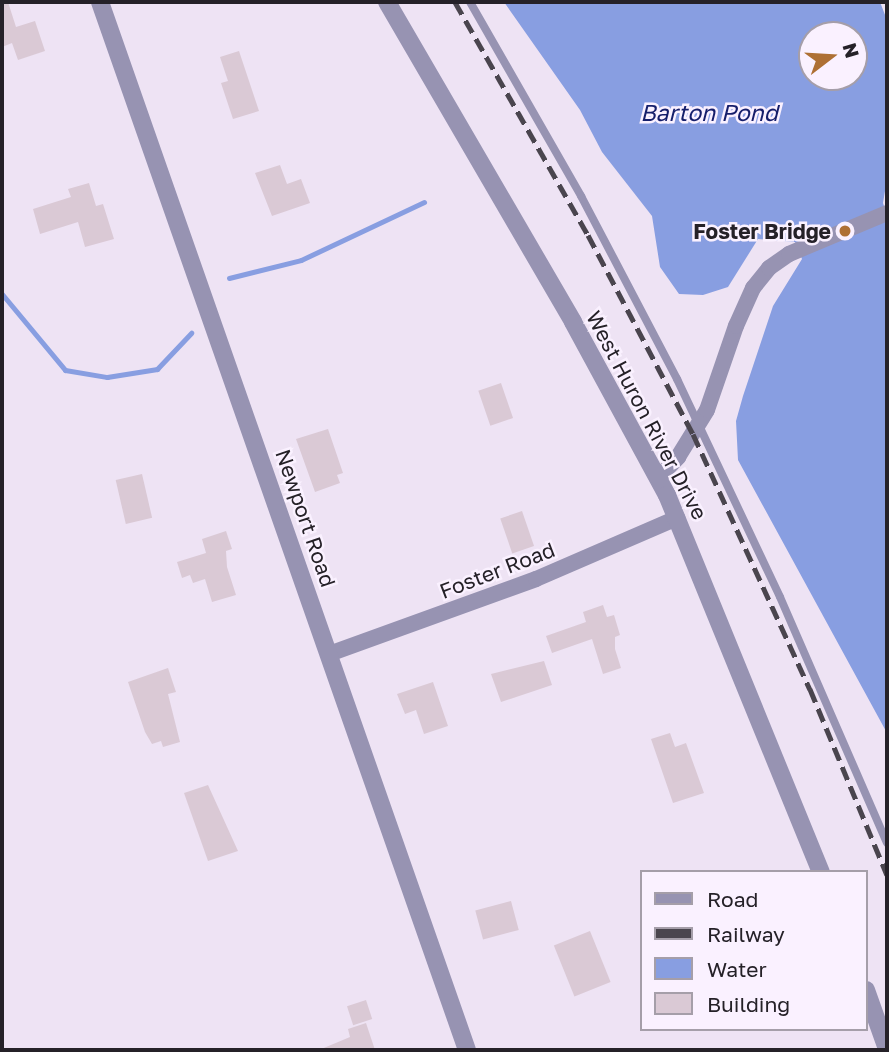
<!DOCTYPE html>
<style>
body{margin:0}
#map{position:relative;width:889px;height:1052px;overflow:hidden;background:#eee3f4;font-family:"Golos Text",sans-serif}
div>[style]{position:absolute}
.water>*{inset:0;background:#889ee1}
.stream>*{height:5px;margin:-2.5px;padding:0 2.5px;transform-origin:2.5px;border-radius:2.5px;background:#889ee1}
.building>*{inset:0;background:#dac9d5;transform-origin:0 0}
.service>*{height:8px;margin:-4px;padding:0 4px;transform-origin:4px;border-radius:4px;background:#9793b2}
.minor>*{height:16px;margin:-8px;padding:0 8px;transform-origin:8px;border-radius:8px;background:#9793b2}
.tertiary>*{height:18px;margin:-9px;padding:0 9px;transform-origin:9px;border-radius:9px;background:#9793b2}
.rail>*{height:5px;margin-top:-2.5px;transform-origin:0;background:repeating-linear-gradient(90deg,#4a454e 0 14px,transparent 0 21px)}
.dots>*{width:19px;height:19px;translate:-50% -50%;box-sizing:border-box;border:4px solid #faf1ff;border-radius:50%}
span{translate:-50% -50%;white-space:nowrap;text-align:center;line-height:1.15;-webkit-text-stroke:5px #faf1ff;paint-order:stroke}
.poi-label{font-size:21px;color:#252128;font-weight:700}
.right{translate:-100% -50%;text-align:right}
.street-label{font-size:21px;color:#252128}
.water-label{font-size:23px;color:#151e6b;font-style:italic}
.frame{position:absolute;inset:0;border:4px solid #252128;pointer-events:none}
.legend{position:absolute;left:640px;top:870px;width:228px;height:161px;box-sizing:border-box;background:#faf1ff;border:2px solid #a59ea9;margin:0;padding:9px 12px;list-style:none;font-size:21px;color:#252128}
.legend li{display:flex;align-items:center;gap:14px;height:35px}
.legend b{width:35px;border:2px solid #a59ea9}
.north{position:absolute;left:798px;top:21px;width:70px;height:70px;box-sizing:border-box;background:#faf1ff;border:2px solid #a59ea9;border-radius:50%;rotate:73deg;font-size:19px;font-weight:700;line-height:28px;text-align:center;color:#252128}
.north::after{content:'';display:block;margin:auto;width:24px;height:32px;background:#ae7035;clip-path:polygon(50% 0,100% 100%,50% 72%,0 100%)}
</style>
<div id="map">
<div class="water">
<div style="clip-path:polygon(evenodd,504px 2px,880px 2px,887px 20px,887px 179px,883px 203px,887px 215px,887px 733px,738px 460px,736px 421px,743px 396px,773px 306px,802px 259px,795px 242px,758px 239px,728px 287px,703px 295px,679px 294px,660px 267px,652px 216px,602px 152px,580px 110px,504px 2px,812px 35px,854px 35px,854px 77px,812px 77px,812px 35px)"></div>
</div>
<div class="stream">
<div style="left:229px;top:278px;width:74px;rotate:-14deg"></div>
<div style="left:301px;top:260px;width:136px;rotate:-25.2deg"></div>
<div style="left:2px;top:294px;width:99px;rotate:50.3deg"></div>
<div style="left:65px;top:370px;width:43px;rotate:9.5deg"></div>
<div style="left:107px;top:377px;width:51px;rotate:-9.1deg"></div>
<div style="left:157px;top:369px;width:50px;rotate:-46.6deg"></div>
</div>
<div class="building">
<div style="clip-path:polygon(2px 2px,8px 2px,16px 27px,35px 21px,45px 51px,18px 60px,12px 43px,2px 47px)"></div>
<div style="clip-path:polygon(239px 51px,259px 111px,233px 119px,221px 83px,228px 81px,220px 57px)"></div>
<div style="clip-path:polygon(280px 165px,287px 184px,301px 179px,310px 203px,272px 216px,255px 173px)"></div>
<div style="clip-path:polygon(89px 183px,96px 206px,103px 204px,114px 239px,85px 247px,78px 222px,40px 234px,33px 209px,71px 197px,68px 189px)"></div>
<div style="left:501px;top:383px;width:37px;height:24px;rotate:71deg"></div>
<div style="clip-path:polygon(328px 429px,343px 473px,337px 475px,340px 483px,315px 492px,296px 439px)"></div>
<div style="left:142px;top:474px;width:45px;height:27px;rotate:77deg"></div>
<div style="left:522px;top:511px;width:37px;height:23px;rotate:71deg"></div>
<div style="clip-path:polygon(226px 531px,232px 549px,226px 551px,227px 567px,236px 595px,212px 602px,205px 579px,193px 583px,190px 575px,182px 578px,177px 562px,206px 553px,202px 539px)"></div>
<div style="clip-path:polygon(603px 605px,607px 617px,614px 615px,620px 635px,615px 637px,615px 649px,621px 668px,603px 674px,592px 639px,552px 653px,546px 636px,586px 622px,583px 612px)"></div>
<div style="clip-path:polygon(544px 661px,552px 685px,501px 702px,491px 674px)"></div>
<div style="clip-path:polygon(168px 668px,176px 692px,168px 694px,180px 742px,163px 747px,161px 741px,152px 744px,145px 732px,128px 682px)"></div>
<div style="clip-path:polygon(433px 682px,448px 726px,424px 734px,416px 710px,405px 714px,397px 694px)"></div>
<div style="clip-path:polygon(670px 733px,675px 747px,686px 743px,704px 793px,673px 803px,651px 739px)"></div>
<div style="clip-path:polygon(208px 785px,238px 851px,208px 861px,184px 793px)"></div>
<div style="left:511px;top:901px;width:30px;height:37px;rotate:75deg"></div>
<div style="left:590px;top:931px;width:55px;height:39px;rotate:68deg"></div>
<div style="left:366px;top:1000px;width:20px;height:20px;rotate:72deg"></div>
<div style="clip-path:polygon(366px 1023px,375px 1050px,319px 1050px,350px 1037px,348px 1029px)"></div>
</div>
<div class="service">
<div style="left:470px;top:2px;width:224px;rotate:60.2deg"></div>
<div style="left:581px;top:196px;width:207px;rotate:62.3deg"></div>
<div style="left:677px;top:379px;width:241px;rotate:64.7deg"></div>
<div style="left:780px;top:597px;width:268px;rotate:66.5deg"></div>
</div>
<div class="minor">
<div style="left:659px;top:477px;width:28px;rotate:-46deg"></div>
<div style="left:678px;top:457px;width:55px;rotate:-58.3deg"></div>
<div style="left:707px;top:410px;width:89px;rotate:-71deg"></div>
<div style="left:736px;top:326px;width:42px;rotate:-65.9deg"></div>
<div style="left:753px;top:288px;width:26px;rotate:-51deg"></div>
<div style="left:769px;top:268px;width:24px;rotate:-35deg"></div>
<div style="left:789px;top:254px;width:106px;rotate:-22.7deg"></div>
<div style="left:329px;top:654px;width:220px;rotate:-19.9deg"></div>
<div style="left:536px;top:579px;width:154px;rotate:-23.4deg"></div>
</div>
<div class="tertiary">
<div style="left:100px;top:2px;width:1110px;rotate:70.7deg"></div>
<div style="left:387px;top:2px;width:370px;rotate:59.8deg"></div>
<div style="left:573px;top:322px;width:197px;rotate:61.5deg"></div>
<div style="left:667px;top:495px;width:407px;rotate:67.8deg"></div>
<div style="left:866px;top:990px;width:63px;rotate:70.4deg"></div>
</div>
<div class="rail">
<div style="left:455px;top:2px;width:268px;rotate:60.3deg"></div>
<div style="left:588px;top:235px;width:225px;rotate:62.2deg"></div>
<div style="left:693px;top:434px;width:281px;rotate:65.4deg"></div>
<div style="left:810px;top:689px;width:201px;rotate:67.5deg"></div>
</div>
<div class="dots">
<div style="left:845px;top:231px;background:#ae7035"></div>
</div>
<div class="poi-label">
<span class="right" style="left:831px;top:231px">Foster Bridge</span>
</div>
<div class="street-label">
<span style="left:647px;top:415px;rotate:62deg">West Huron River Drive</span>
<span style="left:306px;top:518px;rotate:71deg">Newport Road</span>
<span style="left:497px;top:570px;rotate:-21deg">Foster Road</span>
</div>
<div class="water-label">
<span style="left:709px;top:112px">Barton Pond</span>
</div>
<div class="frame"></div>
<ul class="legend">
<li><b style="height:9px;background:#9793b2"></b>Road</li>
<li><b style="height:9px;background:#4a454e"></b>Railway</li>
<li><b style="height:19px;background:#889ee1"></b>Water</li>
<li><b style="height:19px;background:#dac9d5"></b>Building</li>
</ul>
<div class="north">N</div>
</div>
